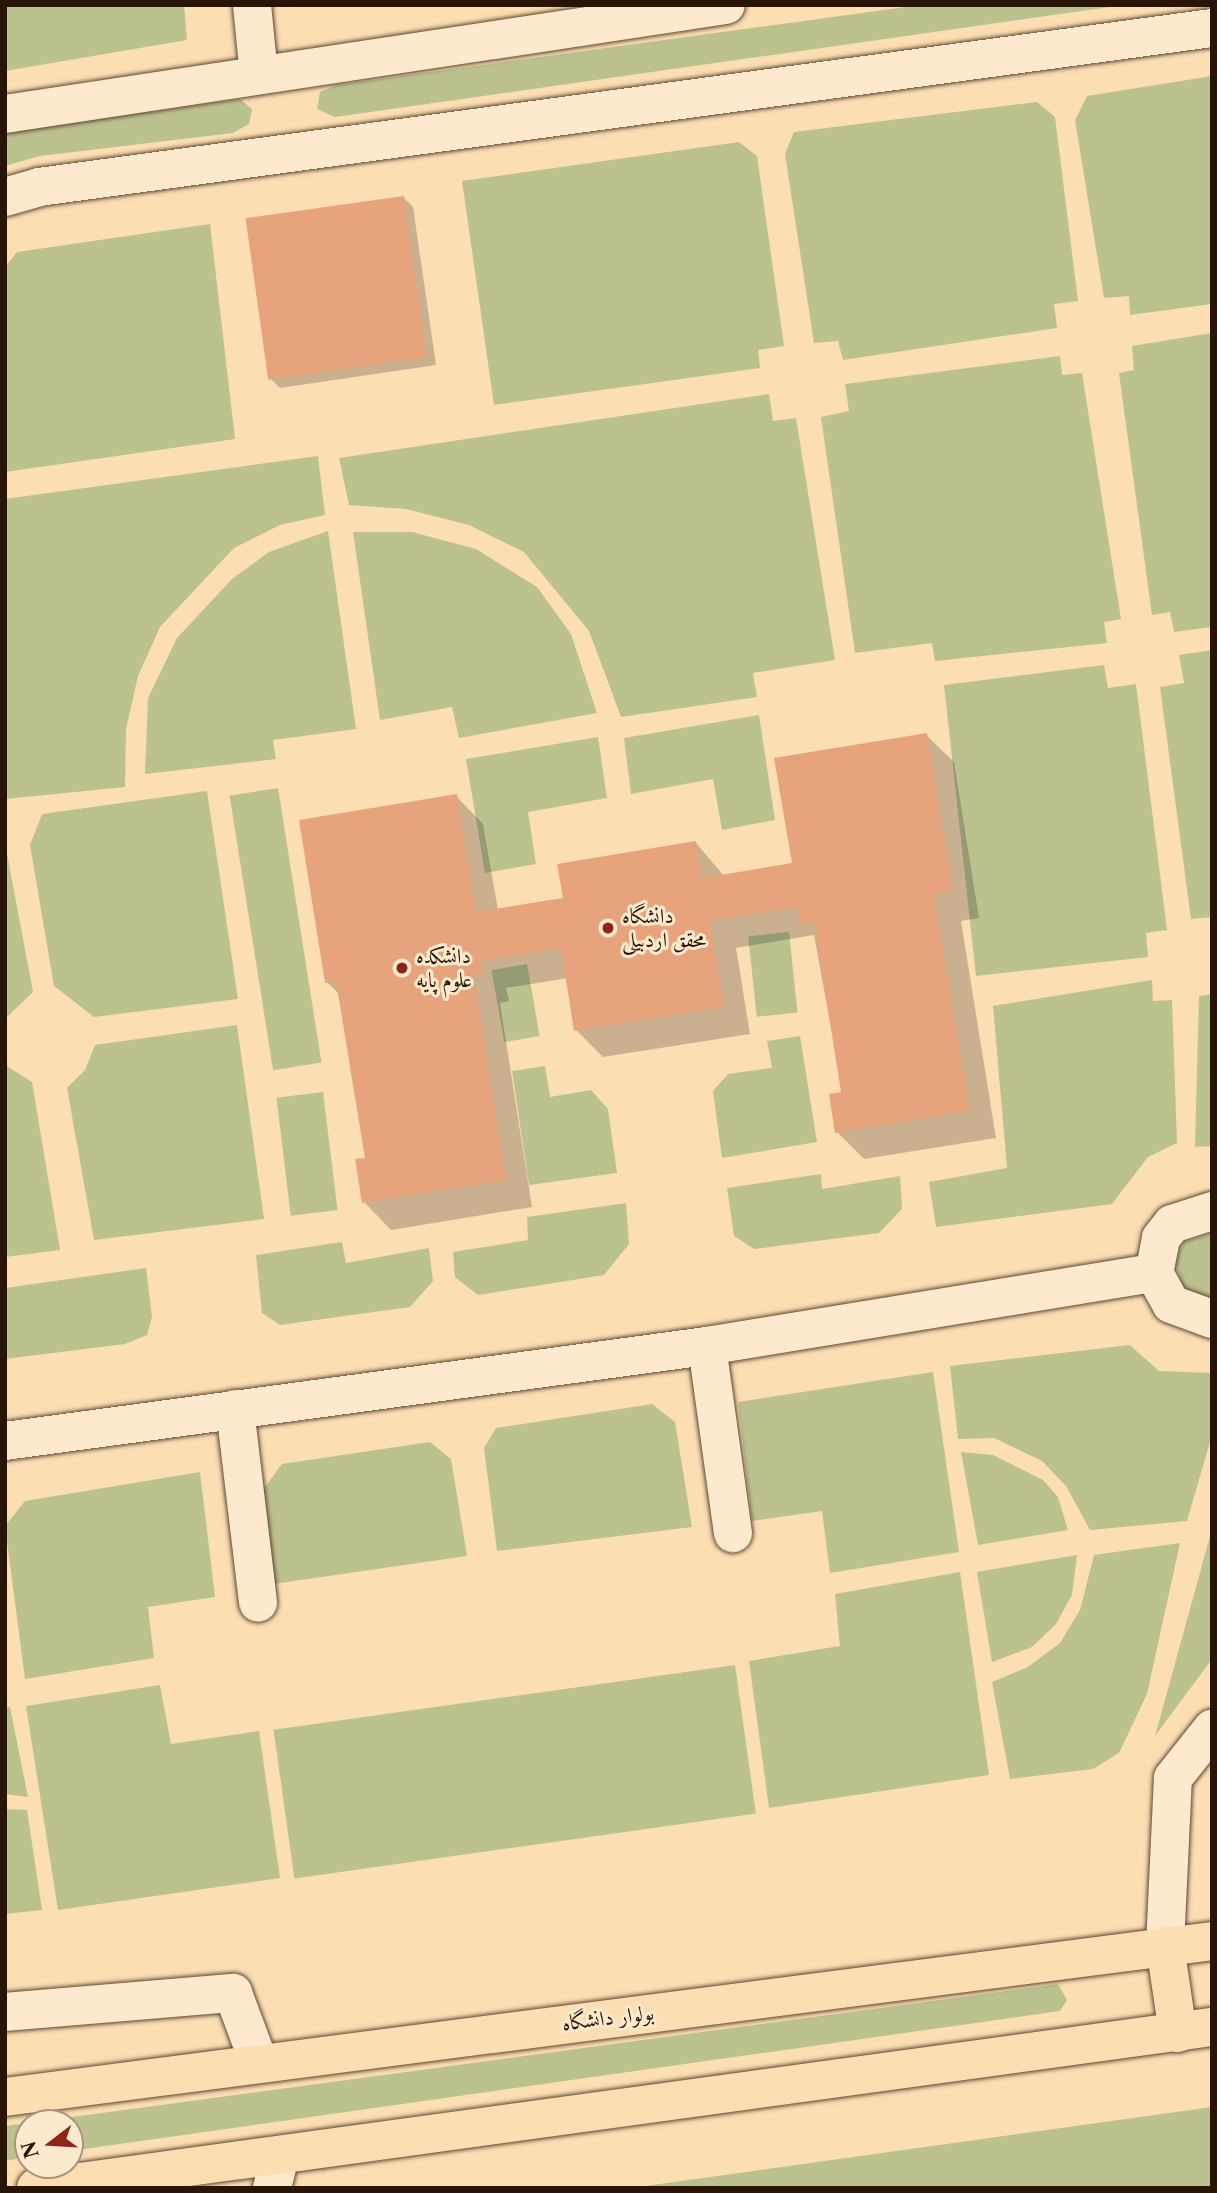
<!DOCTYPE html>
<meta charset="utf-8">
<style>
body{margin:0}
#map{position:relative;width:1217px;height:2193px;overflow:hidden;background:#fcdeb3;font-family:"Libre Caslon Text",Amiri,serif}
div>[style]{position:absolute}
.green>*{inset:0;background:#bbc290;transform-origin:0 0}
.shadow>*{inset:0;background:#0003}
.building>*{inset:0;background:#e7a37c;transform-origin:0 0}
.roads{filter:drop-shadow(0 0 2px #5e4731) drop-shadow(0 0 2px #5e4731)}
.minor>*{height:38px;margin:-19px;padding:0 19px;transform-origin:19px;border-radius:19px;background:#fdeace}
.major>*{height:38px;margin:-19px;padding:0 19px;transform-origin:19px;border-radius:19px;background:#fcdeb3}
.dots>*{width:19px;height:19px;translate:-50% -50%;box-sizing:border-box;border:4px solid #fdeace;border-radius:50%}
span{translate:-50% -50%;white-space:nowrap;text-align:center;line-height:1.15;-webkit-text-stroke:6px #fdeace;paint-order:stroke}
.poi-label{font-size:21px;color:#291506}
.left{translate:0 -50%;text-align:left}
.street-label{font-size:21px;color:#291506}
.frame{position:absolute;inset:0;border:7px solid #291506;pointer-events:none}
.north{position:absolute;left:14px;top:2109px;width:70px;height:70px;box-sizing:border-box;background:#fdeace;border:2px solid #a8957e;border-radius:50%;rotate:253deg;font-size:19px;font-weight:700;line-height:28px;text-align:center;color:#291506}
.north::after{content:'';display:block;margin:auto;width:24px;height:32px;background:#8f2418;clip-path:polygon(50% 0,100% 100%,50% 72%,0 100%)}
</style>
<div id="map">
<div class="green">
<div style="clip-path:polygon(5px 5px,184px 5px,187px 40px,5px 71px)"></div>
<div style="clip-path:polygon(920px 5px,1124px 5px,335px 117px,317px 109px,320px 92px,336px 85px)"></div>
<div style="clip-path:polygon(1212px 76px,1212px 304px,1130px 315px,1129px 296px,1104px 298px,1075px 120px,1087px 96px)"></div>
<div style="clip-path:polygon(240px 99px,252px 109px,249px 124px,233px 133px,40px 156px,5px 166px,5px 132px)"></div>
<div style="clip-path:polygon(1037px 102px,1055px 117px,1078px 301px,1054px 304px,1057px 328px,843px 360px,838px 341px,814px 343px,785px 154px,794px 132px)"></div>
<div style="clip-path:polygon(739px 142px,757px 156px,784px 346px,758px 350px,760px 368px,494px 405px,462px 181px)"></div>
<div style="clip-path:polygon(210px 224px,235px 439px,5px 472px,5px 267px,17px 252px)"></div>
<div style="clip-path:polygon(1212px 333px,1212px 627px,1174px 632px,1170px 612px,1152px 615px,1119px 373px,1134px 370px,1132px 346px)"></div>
<div style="clip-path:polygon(1060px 356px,1062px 375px,1082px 373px,1121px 619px,1104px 622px,1107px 643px,935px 661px,932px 643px,855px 653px,821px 417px,849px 411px,845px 384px)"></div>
<div style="clip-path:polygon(769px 394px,773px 421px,796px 418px,835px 660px,753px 673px,757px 697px,621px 717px,589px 631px,524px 552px,469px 525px,406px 509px,349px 505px,339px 458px)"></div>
<div style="clip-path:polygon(318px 456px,325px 515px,280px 525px,234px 548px,160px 627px,138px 676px,126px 729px,125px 787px,5px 799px,5px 499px)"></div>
<div style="clip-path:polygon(328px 531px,356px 729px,273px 740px,276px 759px,145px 774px,148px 698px,177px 638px,232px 579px,269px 552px)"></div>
<div style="clip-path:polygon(353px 532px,412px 532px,476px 549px,537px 587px,571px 634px,597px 713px,459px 738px,452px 707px,380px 720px)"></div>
<div style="clip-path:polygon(1212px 650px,1212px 917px,1191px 919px,1160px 687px,1184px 683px,1179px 655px)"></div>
<div style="clip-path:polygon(1104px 665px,1108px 688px,1136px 684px,1167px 930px,1146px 933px,1148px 957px,976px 976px,944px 685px)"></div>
<div style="clip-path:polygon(759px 715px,775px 820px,722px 830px,713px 779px,631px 794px,624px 738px)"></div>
<div style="clip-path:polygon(598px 737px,607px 798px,528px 812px,536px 864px,485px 873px,466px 759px)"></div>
<div style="left:278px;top:788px;width:278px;height:49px;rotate:81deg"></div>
<div style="clip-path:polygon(207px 791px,238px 999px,94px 1017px,54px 986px,30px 845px,42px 814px)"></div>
<div style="clip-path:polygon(5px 843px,33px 992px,5px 1019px)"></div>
<div style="left:789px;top:932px;width:81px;height:41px;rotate:84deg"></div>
<div style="left:527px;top:964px;width:73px;height:36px;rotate:80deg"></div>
<div style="clip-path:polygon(1152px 980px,1153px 1001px,1172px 1000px,1177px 1143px,1148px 1157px,1112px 1204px,936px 1227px,929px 1182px,1007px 1168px,993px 1006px)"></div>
<div style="clip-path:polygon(1212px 994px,1212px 1146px,1195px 1147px,1199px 996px)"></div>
<div style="clip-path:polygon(237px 1025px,264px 1219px,94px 1240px,67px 1088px,85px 1070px,95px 1045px)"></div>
<div style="clip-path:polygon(800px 1036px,817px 1142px,722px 1158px,713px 1091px,728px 1074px,772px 1068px,767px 1041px)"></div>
<div style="clip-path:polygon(5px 1065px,32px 1082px,60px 1250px,5px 1257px)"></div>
<div style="clip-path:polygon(545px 1066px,550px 1097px,591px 1090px,608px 1109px,617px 1173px,529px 1185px,512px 1071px)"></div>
<div style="left:323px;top:1092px;width:119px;height:47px;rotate:83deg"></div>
<div style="clip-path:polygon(821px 1174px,822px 1189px,900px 1176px,902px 1209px,879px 1233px,754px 1249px,734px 1236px,727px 1188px)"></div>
<div style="clip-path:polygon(626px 1203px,629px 1244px,604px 1275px,478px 1295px,455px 1277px,453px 1252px,528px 1240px,527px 1217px)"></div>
<div style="clip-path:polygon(1212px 1233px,1212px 1299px,1185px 1291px,1174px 1261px,1184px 1242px)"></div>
<div style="clip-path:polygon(342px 1242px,346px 1263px,429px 1248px,433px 1281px,410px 1307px,280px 1325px,262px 1313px,256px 1255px)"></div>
<div style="clip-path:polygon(146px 1268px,152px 1317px,147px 1335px,125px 1344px,5px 1359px,5px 1288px)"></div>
<div style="clip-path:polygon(1130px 1345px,1159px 1371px,1212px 1373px,1212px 1435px,1187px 1521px,1090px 1530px,1066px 1486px,1042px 1461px,994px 1438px,958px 1439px,950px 1366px)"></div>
<div style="clip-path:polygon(933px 1372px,959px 1552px,830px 1573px,822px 1511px,752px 1521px,738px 1402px)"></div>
<div style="clip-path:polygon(652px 1404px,675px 1422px,692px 1527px,497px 1551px,484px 1448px,496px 1428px)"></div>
<div style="clip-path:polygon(430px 1442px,451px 1459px,467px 1556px,273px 1584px,262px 1491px,282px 1464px)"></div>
<div style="clip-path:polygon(961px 1452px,993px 1455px,1043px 1480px,1058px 1497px,1068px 1530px,978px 1545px)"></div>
<div style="clip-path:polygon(200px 1472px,215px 1597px,148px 1607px,154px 1658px,25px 1679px,5px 1526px,25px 1501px)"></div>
<div style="clip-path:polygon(1212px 1529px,1212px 1659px,1155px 1736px)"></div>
<div style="clip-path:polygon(1180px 1543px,1147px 1694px,1119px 1753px,1093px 1769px,1010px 1779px,992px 1682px,1028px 1667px,1060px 1643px,1080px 1610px,1094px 1555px)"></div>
<div style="clip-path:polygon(1077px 1555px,1072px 1595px,1056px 1624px,1032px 1647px,992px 1662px,977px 1572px)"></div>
<div style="clip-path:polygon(960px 1572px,989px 1775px,769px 1808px,749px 1661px,840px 1646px,835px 1594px)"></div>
<div style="left:735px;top:1665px;width:150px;height:466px;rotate:82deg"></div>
<div style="clip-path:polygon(160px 1685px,171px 1744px,259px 1731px,280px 1878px,58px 1910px,26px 1706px)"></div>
<div style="clip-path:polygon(10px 1707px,28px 1797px,5px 1794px,5px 1708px)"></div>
<div style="clip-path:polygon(5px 1809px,27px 1810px,42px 1910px,5px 1914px)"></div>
<div style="clip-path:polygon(1058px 1984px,1067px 2000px,1060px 2011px,70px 2151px,70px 2123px,28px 2123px,28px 2157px,5px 2161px,5px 2126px)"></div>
<div style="clip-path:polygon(1212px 2107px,1212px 2188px,631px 2188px)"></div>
</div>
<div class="shadow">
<div style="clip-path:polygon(404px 198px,413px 207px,436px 365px,280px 388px,271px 379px)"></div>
<div style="clip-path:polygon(926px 735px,954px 762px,979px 918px,961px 921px,996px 1138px,864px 1159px,837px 1132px,843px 1093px,814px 935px,736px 948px,750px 1034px,603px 1057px,576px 1030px,568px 978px,506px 988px,509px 1001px,500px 1003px,532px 1207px,391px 1230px,364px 1202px,367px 1159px,340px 995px,327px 982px,456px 796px,483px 824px,498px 910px,565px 899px,696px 843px,724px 876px,794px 864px)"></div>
</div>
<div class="building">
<div style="left:404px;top:196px;width:163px;height:160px;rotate:82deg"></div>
<div style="clip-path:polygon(927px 733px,953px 891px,934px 894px,970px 1111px,835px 1133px,829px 1094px,841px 1092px,814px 921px,800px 924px,797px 907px,710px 921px,724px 1007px,574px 1031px,561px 948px,480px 961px,483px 974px,474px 976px,506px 1180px,362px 1203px,355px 1159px,365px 1158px,336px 981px,325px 983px,299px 820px,457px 794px,476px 912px,563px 898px,557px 864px,696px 841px,702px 878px,792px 863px,774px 758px)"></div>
</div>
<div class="roads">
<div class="minor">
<div style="left:252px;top:5px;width:70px;rotate:84.3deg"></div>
<div style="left:5px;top:114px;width:729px;rotate:-8.6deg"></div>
<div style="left:5px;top:197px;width:35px;rotate:-16deg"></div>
<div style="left:39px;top:187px;width:1184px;rotate:-7.72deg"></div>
<div style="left:1212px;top:1211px;width:42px;rotate:162deg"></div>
<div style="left:1172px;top:1224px;width:18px;rotate:128deg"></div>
<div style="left:1161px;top:1238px;width:36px;rotate:101deg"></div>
<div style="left:1154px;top:1273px;width:35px;rotate:61deg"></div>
<div style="left:1171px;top:1304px;width:44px;rotate:20.1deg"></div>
<div style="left:707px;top:1346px;width:189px;rotate:82.1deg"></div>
<div style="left:235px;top:1409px;width:195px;rotate:83.2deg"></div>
<div style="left:5px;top:1441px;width:708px;rotate:-7.71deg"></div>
<div style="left:707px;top:1346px;width:453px;rotate:-9.3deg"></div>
<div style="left:1165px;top:1946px;width:168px;rotate:-87.3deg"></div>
<div style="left:1173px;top:1778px;width:63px;rotate:-51.5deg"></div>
<div style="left:5px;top:2012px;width:229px;rotate:-4.8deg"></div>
<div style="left:233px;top:1993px;width:75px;rotate:69.6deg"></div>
<div style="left:272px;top:2188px;width:34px;rotate:-76deg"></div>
</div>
<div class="major">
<div style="left:1165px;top:1946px;width:88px;rotate:81.5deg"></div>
<div style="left:5px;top:2097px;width:1217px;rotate:-7.36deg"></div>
<div style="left:36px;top:2188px;width:1187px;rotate:-7.8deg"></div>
</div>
</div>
<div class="dots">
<div style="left:608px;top:928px;background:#8f2418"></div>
<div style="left:402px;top:968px;background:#8f2418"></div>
</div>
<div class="poi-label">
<span class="left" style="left:622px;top:928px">دانشگاه<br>محقق اردبیلی</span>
<span class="left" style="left:416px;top:968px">دانشکده<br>علوم پایه</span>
</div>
<div class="street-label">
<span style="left:608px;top:2018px;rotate:-7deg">بولوار دانشگاه</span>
</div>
<div class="frame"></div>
<div class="north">N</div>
</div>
